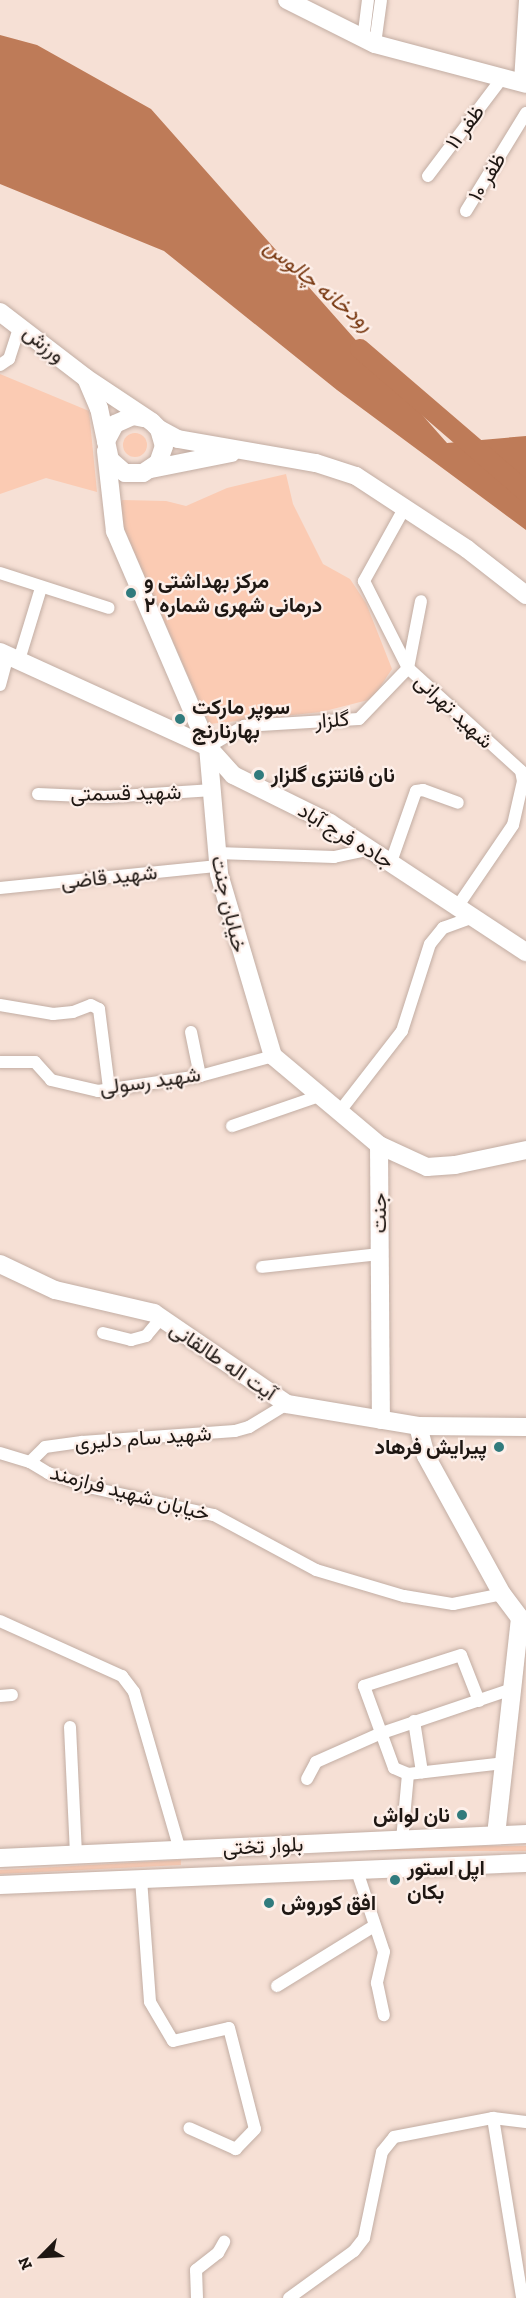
<!DOCTYPE html>
<meta charset="utf-8">
<style>
body{margin:0}
#map{position:relative;width:526px;height:2298px;overflow:hidden;background:#f6e0d5;font-family:"Zilla Slab",Vazirmatn,serif}
div>[style]{position:absolute}
.green>*{inset:0;background:#fbcbb3;transform-origin:0 0}
.round{border-radius:50%}
.water>*{inset:0;background:#be7b58}
.river>*{height:20px;margin:-10px;padding:0 10px;transform-origin:10px;border-radius:10px;background:#be7b58}
.roads{filter:drop-shadow(0 0 2px #c2ada3) drop-shadow(0 0 2px #c2ada3)}
.street>*{height:12px;margin:-6px;padding:0 6px;transform-origin:6px;border-radius:6px;background:#fff}
.secondary>*{height:18px;margin:-9px;padding:0 9px;transform-origin:9px;border-radius:9px;background:#fff}
.dots>*{width:16px;height:16px;translate:-50% -50%;box-sizing:border-box;border:3px solid #fdefe9;border-radius:50%}
span{translate:-50% -50%;white-space:nowrap;text-align:center;line-height:1.15;-webkit-text-stroke:4.5px #fdefe9;paint-order:stroke}
.street-label{font-size:21px;color:#1e1713}
.poi-label{font-size:21px;color:#1e1713;font-weight:700}
.left{translate:0 -50%;text-align:left}
.right{translate:-100% -50%;text-align:right}
.water-label{font-size:22px;color:#783811;font-style:italic}
.north{position:absolute;left:12px;top:2226px;width:60px;height:60px;-webkit-text-stroke:4px #fdefe9;paint-order:stroke;rotate:246deg;font-size:16px;font-weight:700;line-height:24px;text-align:center;color:#1e1713}
.north::after{content:'';display:block;margin:auto;width:21px;height:27px;background:#1e1713;clip-path:polygon(50% 0,100% 100%,50% 72%,0 100%)}
</style>
<div id="map">
<div class="green">
<div style="clip-path:polygon(0 374px,89px 411px,97px 492px,46px 478px,0 494px)"></div>
<div class="round" style="left:123px;top:433px;width:24px;height:24px"></div>
<div style="clip-path:polygon(286px 474px,293px 504px,323px 564px,350px 579px,366px 603px,392px 669px,372px 699px,321px 712px,209px 724px,116px 510px,122px 500px,166px 501px,186px 506px,227px 488px)"></div>
<div style="left:526px;top:1846px;width:5px;height:323px;rotate:90deg"></div>
<div style="clip-path:polygon(181px 1860px,181px 1865px,0 1874px,0 1870px)"></div>
</div>
<div class="water">
<div style="clip-path:polygon(0 35px,37px 45px,151px 109px,447px 443px,526px 436px,526px 530px,337px 390px,164px 251px,0 184px)"></div>
</div>
<div class="river">
<div style="left:360px;top:349px;width:219px;rotate:40.7deg"></div>
</div>
<div class="roads">
<div class="street">
<div style="left:363px;top:40px;width:40px;rotate:-82.9deg"></div>
<div style="left:375px;top:44px;width:44px;rotate:-82.2deg"></div>
<div style="left:520px;top:82px;width:82px;rotate:-86.5deg"></div>
<div style="left:428px;top:176px;width:123px;rotate:-52.9deg"></div>
<div style="left:466px;top:211px;width:115px;rotate:-58.5deg"></div>
<div style="left:0;top:365px;width:11px;rotate:-34deg"></div>
<div style="left:9px;top:359px;width:36px;rotate:-72deg"></div>
<div style="left:405px;top:507px;width:85px;rotate:119deg"></div>
<div style="left:364px;top:581px;width:97px;rotate:63.2deg"></div>
<div style="left:408px;top:668px;width:153px;rotate:42.3deg"></div>
<div style="left:521px;top:771px;width:10px;rotate:79deg"></div>
<div style="left:523px;top:781px;width:45px;rotate:102.8deg"></div>
<div style="left:513px;top:825px;width:99px;rotate:124.3deg"></div>
<div style="left:0;top:573px;width:114px;rotate:17.8deg"></div>
<div style="left:19px;top:660px;width:75px;rotate:-73deg"></div>
<div style="left:0;top:685px;width:31px;rotate:-75deg"></div>
<div style="left:208px;top:747px;width:42px;rotate:-30.3deg"></div>
<div style="left:244px;top:726px;width:115px;rotate:-3.5deg"></div>
<div style="left:359px;top:719px;width:71px;rotate:-46.1deg"></div>
<div style="left:408px;top:668px;width:68px;rotate:-79deg"></div>
<div style="left:38px;top:794px;width:68px;rotate:2.5deg"></div>
<div style="left:106px;top:797px;width:107px;rotate:-3.7deg"></div>
<div style="left:217px;top:853px;width:117px;rotate:2deg"></div>
<div style="left:334px;top:857px;width:39px;rotate:-12deg"></div>
<div style="left:391px;top:862px;width:75px;rotate:-70.6deg"></div>
<div style="left:416px;top:791px;width:7px;rotate:-8deg"></div>
<div style="left:423px;top:790px;width:37px;rotate:20deg"></div>
<div style="left:0;top:888px;width:219px;rotate:-5.8deg"></div>
<div style="left:0;top:1005px;width:54px;rotate:9.6deg"></div>
<div style="left:53px;top:1014px;width:20px;rotate:-6deg"></div>
<div style="left:73px;top:1012px;width:19px;rotate:-21deg"></div>
<div style="left:91px;top:1005px;width:9px;rotate:27deg"></div>
<div style="left:99px;top:1009px;width:80px;rotate:82.8deg"></div>
<div style="left:191px;top:1032px;width:45px;rotate:78.4deg"></div>
<div style="left:0;top:1062px;width:35px"></div>
<div style="left:35px;top:1062px;width:24px;rotate:48deg"></div>
<div style="left:51px;top:1080px;width:48px;rotate:13.2deg"></div>
<div style="left:98px;top:1091px;width:103px;rotate:-8.4deg"></div>
<div style="left:200px;top:1076px;width:76px;rotate:-15.3deg"></div>
<div style="left:340px;top:1111px;width:101px;rotate:-52.2deg"></div>
<div style="left:402px;top:1031px;width:91px;rotate:-72.2deg"></div>
<div style="left:430px;top:944px;width:21px;rotate:-51deg"></div>
<div style="left:443px;top:928px;width:32px;rotate:-20deg"></div>
<div style="left:232px;top:1126px;width:95px;rotate:-19deg"></div>
<div style="left:262px;top:1267px;width:119px;rotate:-6.3deg"></div>
<div style="left:103px;top:1333px;width:29px;rotate:14deg"></div>
<div style="left:131px;top:1340px;width:16px;rotate:-15deg"></div>
<div style="left:146px;top:1336px;width:23px;rotate:-50deg"></div>
<div style="left:0;top:1453px;width:31px;rotate:17deg"></div>
<div style="left:30px;top:1462px;width:21px;rotate:-45deg"></div>
<div style="left:45px;top:1447px;width:37px;rotate:-8deg"></div>
<div style="left:82px;top:1442px;width:153px;rotate:-4.1deg"></div>
<div style="left:235px;top:1431px;width:15px;rotate:-16deg"></div>
<div style="left:249px;top:1427px;width:44px;rotate:-31.2deg"></div>
<div style="left:30px;top:1462px;width:21px;rotate:31deg"></div>
<div style="left:48px;top:1473px;width:47px;rotate:18.4deg"></div>
<div style="left:93px;top:1488px;width:124px;rotate:12.6deg"></div>
<div style="left:214px;top:1515px;width:116px;rotate:28.3deg"></div>
<div style="left:316px;top:1570px;width:92px;rotate:16.5deg"></div>
<div style="left:404px;top:1596px;width:50px;rotate:9.3deg"></div>
<div style="left:453px;top:1604px;width:50px;rotate:-11.5deg"></div>
<div style="left:0;top:1621px;width:134px;rotate:24.3deg"></div>
<div style="left:122px;top:1676px;width:20px;rotate:53deg"></div>
<div style="left:134px;top:1692px;width:165px;rotate:73.8deg"></div>
<div style="left:0;top:1696px;width:12px;rotate:-5deg"></div>
<div style="left:479px;top:1701px;width:49px;rotate:-111.4deg"></div>
<div style="left:461px;top:1655px;width:102px;rotate:162.3deg"></div>
<div style="left:364px;top:1686px;width:87px;rotate:69.9deg"></div>
<div style="left:394px;top:1768px;width:15px;rotate:23deg"></div>
<div style="left:408px;top:1774px;width:98px;rotate:-6.5deg"></div>
<div style="left:414px;top:1721px;width:52px;rotate:81.1deg"></div>
<div style="left:70px;top:1727px;width:128px;rotate:87.3deg"></div>
<div style="left:307px;top:1779px;width:19px;rotate:-62deg"></div>
<div style="left:316px;top:1762px;width:69px;rotate:-24deg"></div>
<div style="left:379px;top:1734px;width:140px;rotate:-18.7deg"></div>
<div style="left:402px;top:1840px;width:66px;rotate:-84.8deg"></div>
<div style="left:357px;top:1871px;width:85px;rotate:71.6deg"></div>
<div style="left:384px;top:1952px;width:32px;rotate:103deg"></div>
<div style="left:377px;top:1983px;width:33px;rotate:78deg"></div>
<div style="left:141px;top:1879px;width:123px;rotate:85.8deg"></div>
<div style="left:150px;top:2002px;width:45px;rotate:59.5deg"></div>
<div style="left:173px;top:2041px;width:57px;rotate:-13.1deg"></div>
<div style="left:229px;top:2028px;width:104px;rotate:75.6deg"></div>
<div style="left:255px;top:2129px;width:28px;rotate:134deg"></div>
<div style="left:236px;top:2149px;width:51px;rotate:-155.9deg"></div>
<div style="left:277px;top:1986px;width:114px;rotate:-31.7deg"></div>
<div style="left:493px;top:2118px;width:182px;rotate:80.8deg"></div>
<div style="left:197px;top:2298px;width:28px;rotate:-92deg"></div>
<div style="left:196px;top:2270px;width:28px;rotate:-38deg"></div>
<div style="left:218px;top:2253px;width:13px;rotate:-61deg"></div>
<div style="left:289px;top:2298px;width:80px;rotate:-35.9deg"></div>
<div style="left:354px;top:2251px;width:16px;rotate:-52deg"></div>
<div style="left:364px;top:2238px;width:88px;rotate:-78.2deg"></div>
<div style="left:382px;top:2152px;width:19px;rotate:-51deg"></div>
<div style="left:394px;top:2137px;width:101px;rotate:-10.9deg"></div>
<div style="left:493px;top:2118px;width:33px;rotate:7deg"></div>
</div>
<div class="secondary">
<div style="left:287px;top:0;width:98px;rotate:26.6deg"></div>
<div style="left:375px;top:44px;width:156px;rotate:14.8deg"></div>
<div style="left:0;top:312px;width:108px;rotate:37.5deg"></div>
<div style="left:86px;top:378px;width:79px;rotate:33.7deg"></div>
<div style="left:152px;top:422px;width:10px;rotate:45deg"></div>
<div style="left:159px;top:429px;width:18px;rotate:74deg"></div>
<div style="left:164px;top:446px;width:18px;rotate:109deg"></div>
<div style="left:158px;top:463px;width:18px;rotate:146deg"></div>
<div style="left:143px;top:473px;width:18px;rotate:180deg"></div>
<div style="left:125px;top:473px;width:20px;rotate:-139deg"></div>
<div style="left:110px;top:460px;width:19px;rotate:-102deg"></div>
<div style="left:106px;top:441px;width:19px;rotate:-62deg"></div>
<div style="left:115px;top:424px;width:20px;rotate:-24deg"></div>
<div style="left:133px;top:416px;width:10px;rotate:11deg"></div>
<div style="left:86px;top:378px;width:33px;rotate:67deg"></div>
<div style="left:99px;top:408px;width:34px;rotate:78deg"></div>
<div style="left:159px;top:429px;width:21px;rotate:28deg"></div>
<div style="left:178px;top:439px;width:140px;rotate:9.9deg"></div>
<div style="left:316px;top:463px;width:42px;rotate:18deg"></div>
<div style="left:356px;top:476px;width:133px;rotate:33.3deg"></div>
<div style="left:467px;top:549px;width:75px;rotate:37.9deg"></div>
<div style="left:106px;top:451px;width:81px;rotate:83.6deg"></div>
<div style="left:115px;top:531px;width:235px;rotate:66.7deg"></div>
<div style="left:208px;top:747px;width:127px;rotate:85deg"></div>
<div style="left:219px;top:874px;width:190px;rotate:73.5deg"></div>
<div style="left:273px;top:1056px;width:138px;rotate:40deg"></div>
<div style="left:379px;top:1145px;width:275px;rotate:89.6deg"></div>
<div style="left:151px;top:469px;width:82px;rotate:-11.3deg"></div>
<div style="left:0;top:652px;width:229px;rotate:24.5deg"></div>
<div style="left:208px;top:747px;width:38px;rotate:48deg"></div>
<div style="left:233px;top:775px;width:108px;rotate:26.3deg"></div>
<div style="left:330px;top:823px;width:235px;rotate:33.4deg"></div>
<div style="left:379px;top:1145px;width:53px;rotate:24.6deg"></div>
<div style="left:427px;top:1167px;width:28px;rotate:-4deg"></div>
<div style="left:455px;top:1165px;width:73px;rotate:-11.9deg"></div>
<div style="left:0;top:1264px;width:61px;rotate:25.3deg"></div>
<div style="left:55px;top:1290px;width:102px;rotate:13.1deg"></div>
<div style="left:154px;top:1313px;width:161px;rotate:34.4deg"></div>
<div style="left:287px;top:1404px;width:133px;rotate:9.5deg"></div>
<div style="left:418px;top:1426px;width:108px;rotate:0.5deg"></div>
<div style="left:418px;top:1426px;width:31px;rotate:75deg"></div>
<div style="left:426px;top:1456px;width:158px;rotate:61.2deg"></div>
<div style="left:502px;top:1594px;width:30px;rotate:53deg"></div>
<div style="left:520px;top:1618px;width:218px;rotate:96.3deg"></div>
<div style="left:0;top:1858px;width:527px;rotate:-2.61deg"></div>
<div style="left:0;top:1885px;width:526px;rotate:-2.4deg"></div>
</div>
</div>
<div class="dots">
<div style="left:131px;top:593px;background:#317b7d"></div>
<div style="left:180px;top:719px;background:#317b7d"></div>
<div style="left:259px;top:775px;background:#317b7d"></div>
<div style="left:499px;top:1447px;background:#317b7d"></div>
<div style="left:462px;top:1815px;background:#317b7d"></div>
<div style="left:395px;top:1880px;background:#317b7d"></div>
<div style="left:269px;top:1903px;background:#317b7d"></div>
</div>
<div class="street-label">
<span style="left:465px;top:127px;rotate:-53deg">ظفر ۱۱</span>
<span style="left:487px;top:177px;rotate:-59deg">ظفر ۱۰</span>
<span style="left:44px;top:344px;rotate:39deg">ورزش</span>
<span style="left:454px;top:711px;rotate:43deg">شهید تهرانی</span>
<span style="left:332px;top:720px;rotate:-4deg">گلزار</span>
<span style="left:126px;top:793px;rotate:-1deg">شهید قسمتی</span>
<span style="left:346px;top:836px;rotate:31deg">جاده فرج آباد</span>
<span style="left:109px;top:877px;rotate:-6deg">شهید قاضی</span>
<span style="left:229px;top:904px;rotate:77deg">خیابان جنت</span>
<span style="left:150px;top:1081px;rotate:-8deg">شهید رسولی</span>
<span style="left:379px;top:1213px;rotate:-90deg">جنت</span>
<span style="left:223px;top:1361px;rotate:34deg">آیت اله طالقانی</span>
<span style="left:143px;top:1438px;rotate:-4deg">شهید سام دلیری</span>
<span style="left:130px;top:1493px;rotate:15deg">خیابان شهید فرازمند</span>
<span style="left:263px;top:1846px;rotate:-3deg">بلوار تختی</span>
</div>
<div class="poi-label">
<span class="left" style="left:144px;top:593px">مرکز بهداشتی و<br>درمانی شهری شماره ۲</span>
<span class="left" style="left:192px;top:719px">سوپر مارکت<br>بهارنارنج</span>
<span class="left" style="left:271px;top:775px">نان فانتزی گلزار</span>
<span class="right" style="left:487px;top:1447px">پیرایش فرهاد</span>
<span class="right" style="left:450px;top:1815px">نان لواش</span>
<span class="left" style="left:407px;top:1880px">اپل استور<br>بکان</span>
<span class="left" style="left:281px;top:1903px">افق کوروش</span>
</div>
<div class="water-label">
<span style="left:319px;top:285px;rotate:39deg">رودخانه چالوس</span>
</div>
<div class="north">N</div>
</div>
